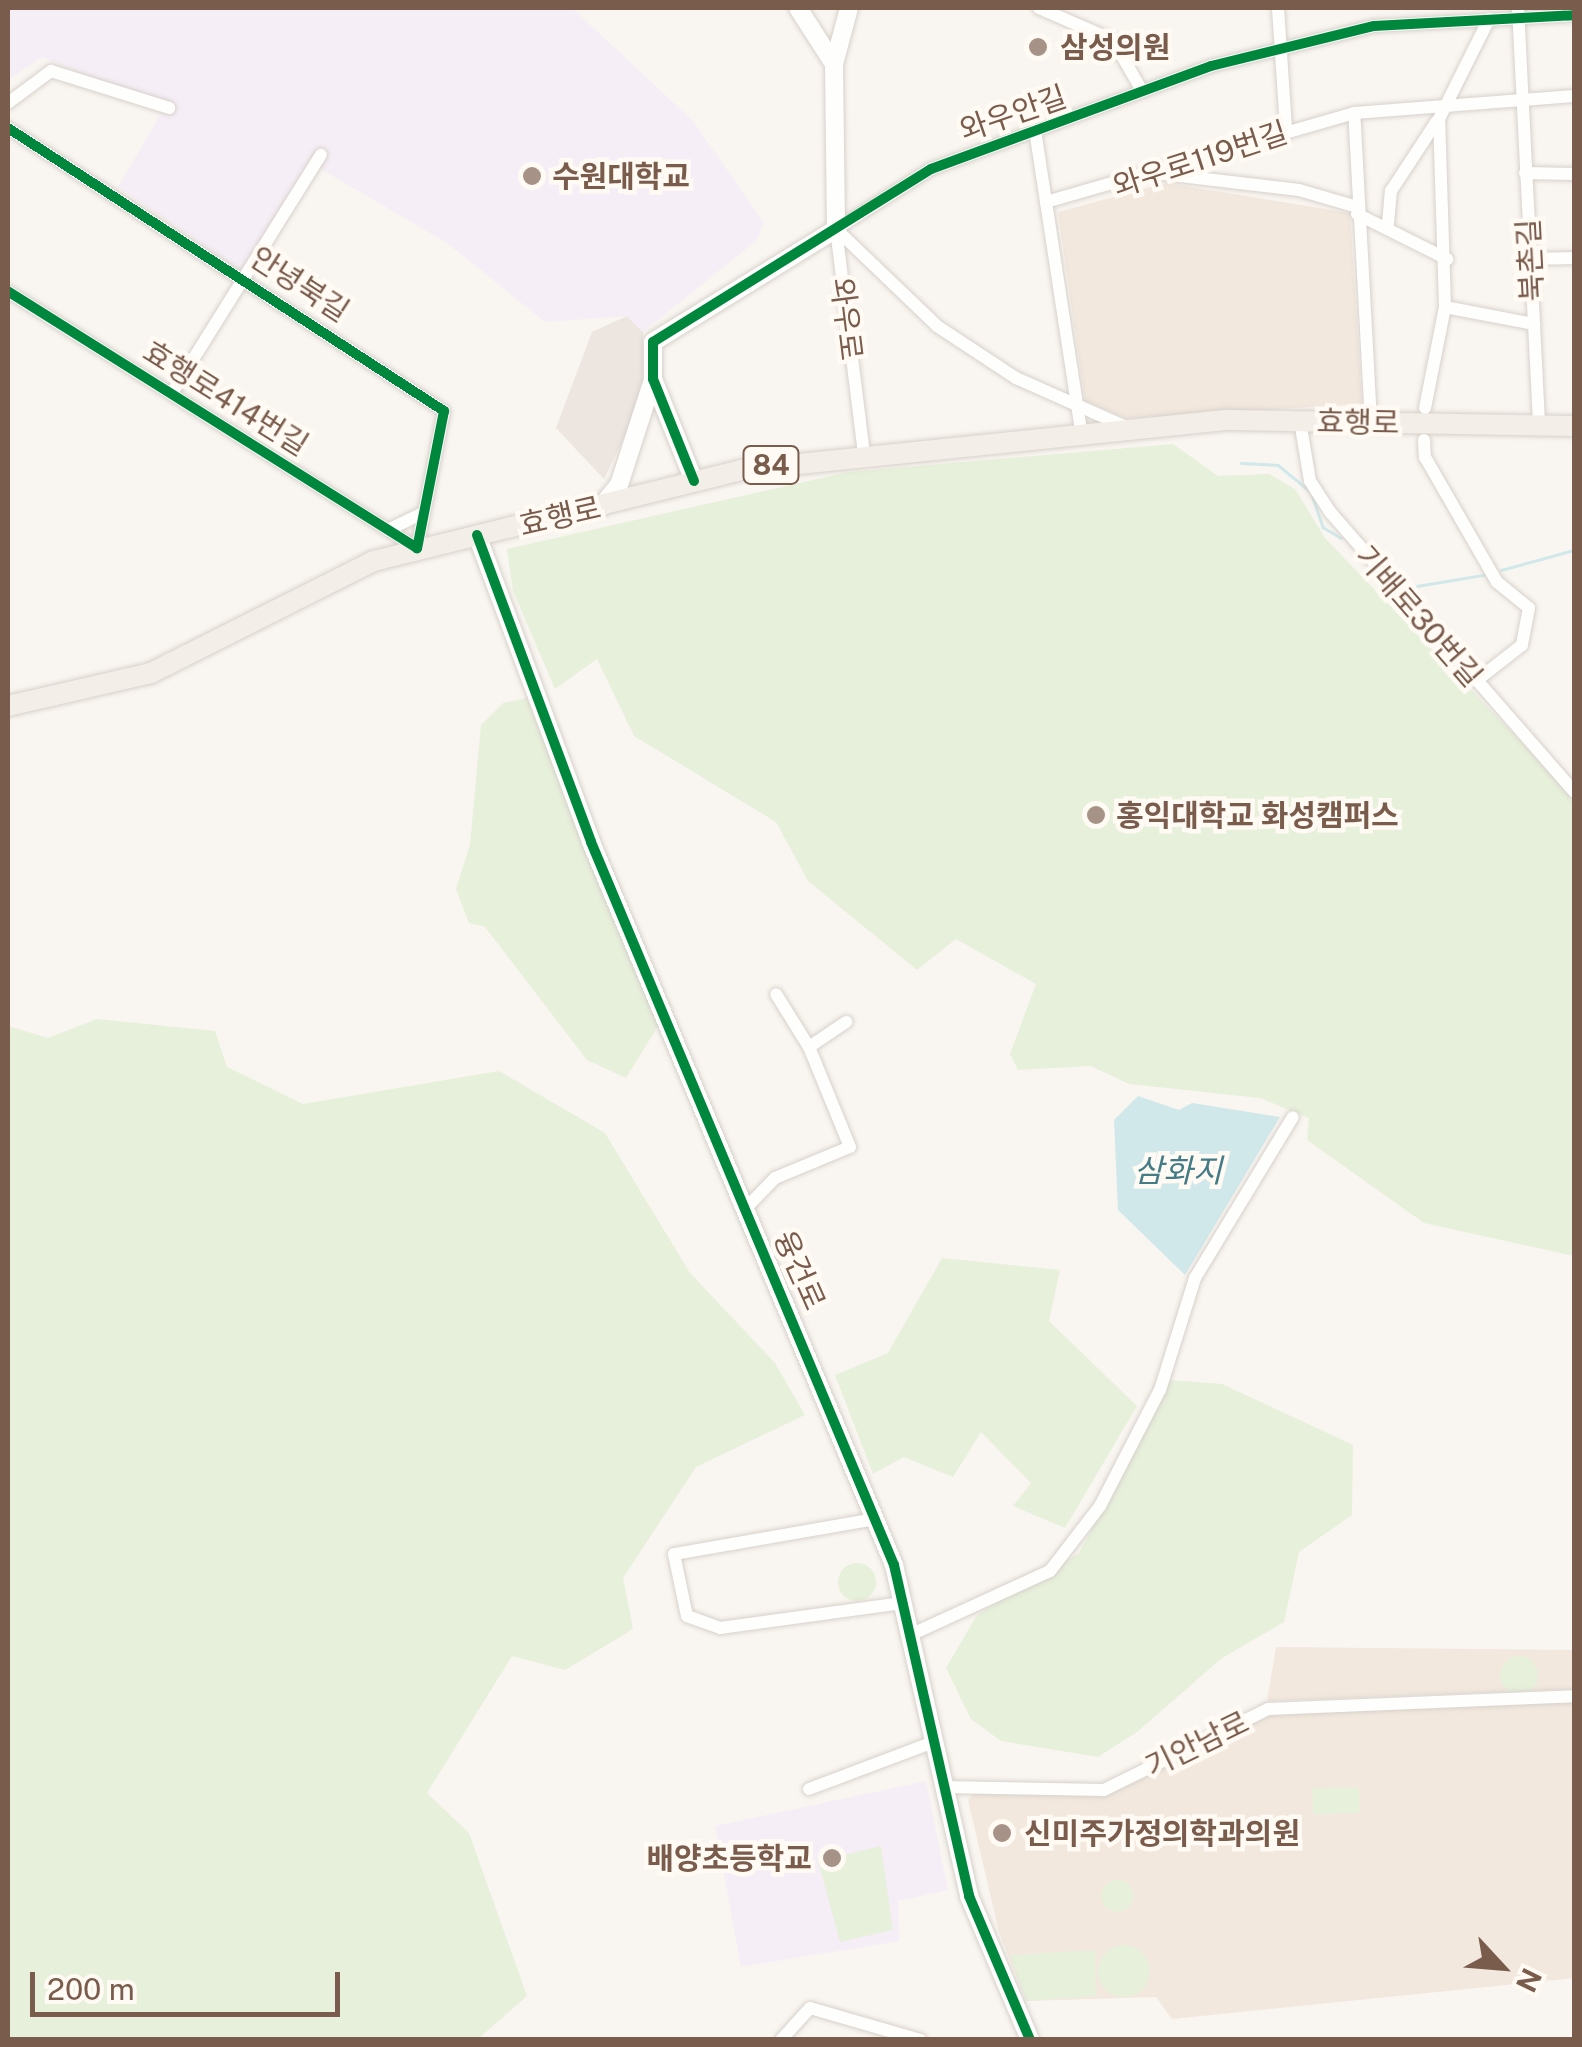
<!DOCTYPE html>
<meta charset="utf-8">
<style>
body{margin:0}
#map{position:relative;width:1582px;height:2047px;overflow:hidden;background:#f9f5f0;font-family:"Public Sans","Noto Sans KR",sans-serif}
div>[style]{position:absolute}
.residential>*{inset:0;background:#f2e8de}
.industrial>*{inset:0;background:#ede5e0}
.education>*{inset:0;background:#f6eef6}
.green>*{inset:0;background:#e7f0db;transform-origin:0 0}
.round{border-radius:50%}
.water>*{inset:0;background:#d0e8ea}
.stream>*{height:2.5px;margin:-1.25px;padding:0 1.25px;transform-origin:1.25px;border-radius:1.25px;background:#d0e8ea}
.roads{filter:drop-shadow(0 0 2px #d7d1cb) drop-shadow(0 0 2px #d7d1cb)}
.street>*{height:12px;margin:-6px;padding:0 6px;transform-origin:6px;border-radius:6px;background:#fefefd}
.secondary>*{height:18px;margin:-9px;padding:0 9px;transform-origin:9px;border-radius:9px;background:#fefefd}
.primary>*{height:20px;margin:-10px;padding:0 10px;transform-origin:10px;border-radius:10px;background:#f3eee8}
.cycleway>*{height:10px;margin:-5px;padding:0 5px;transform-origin:5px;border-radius:5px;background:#00873e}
.dots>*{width:28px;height:28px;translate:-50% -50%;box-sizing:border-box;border:5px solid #fffaf3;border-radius:50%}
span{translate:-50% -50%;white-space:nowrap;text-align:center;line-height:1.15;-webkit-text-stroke:9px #fffaf3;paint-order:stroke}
.shield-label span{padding:2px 8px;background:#fffaf3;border:2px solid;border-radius:8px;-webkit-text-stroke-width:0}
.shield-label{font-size:28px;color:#7a5c4d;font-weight:700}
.poi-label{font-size:30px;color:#7a5c4d;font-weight:700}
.left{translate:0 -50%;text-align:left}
.right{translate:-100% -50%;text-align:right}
.street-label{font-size:30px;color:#7a5c4d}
.water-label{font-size:32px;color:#437c86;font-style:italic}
.frame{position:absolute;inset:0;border:10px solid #7a5c4d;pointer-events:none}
.north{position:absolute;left:1452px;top:1917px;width:100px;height:100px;-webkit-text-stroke:8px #fffaf3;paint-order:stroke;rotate:116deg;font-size:28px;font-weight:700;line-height:40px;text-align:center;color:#7a5c4d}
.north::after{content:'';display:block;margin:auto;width:35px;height:45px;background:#7a5c4d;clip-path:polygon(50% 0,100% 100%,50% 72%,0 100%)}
.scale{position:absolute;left:30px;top:1972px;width:310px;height:45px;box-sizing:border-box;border:5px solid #7a5c4d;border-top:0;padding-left:12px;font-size:30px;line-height:35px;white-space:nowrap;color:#7a5c4d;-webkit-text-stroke:8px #fffaf3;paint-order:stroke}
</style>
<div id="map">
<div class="residential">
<div style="clip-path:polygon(1166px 183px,1350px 213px,1362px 404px,1126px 418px,1085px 401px,1058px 212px)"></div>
<div style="clip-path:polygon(1276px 1647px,1574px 1650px,1574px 1689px,1267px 1701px)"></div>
<div style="clip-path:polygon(1574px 1703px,1574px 1978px,1172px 2019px,1156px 1997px,1026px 2001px,999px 1932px,968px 1800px,974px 1793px,1109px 1795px,1273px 1714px)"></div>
</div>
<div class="industrial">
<div style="clip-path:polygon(627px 316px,643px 332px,643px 398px,604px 479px,556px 428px,592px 332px)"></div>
</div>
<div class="education">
<div style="clip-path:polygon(8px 8px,572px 8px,693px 121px,764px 223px,756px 241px,643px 332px,627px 316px,545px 322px,447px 243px,314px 165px,242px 271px,118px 187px,162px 112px,148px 100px,42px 57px,8px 80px)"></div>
<div style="clip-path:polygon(926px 1781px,948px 1890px,898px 1901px,899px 1941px,741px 1967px,715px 1826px)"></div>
</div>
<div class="green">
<div style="clip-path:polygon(1173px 444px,1218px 476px,1269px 474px,1295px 489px,1325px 538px,1574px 797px,1574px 1256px,1424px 1223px,1307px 1140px,1309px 1118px,1260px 1098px,1129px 1084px,1091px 1066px,1018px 1070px,1010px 1054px,1036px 984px,956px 939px,917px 970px,808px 881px,776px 822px,634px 736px,597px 659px,555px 689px,513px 591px,507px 549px,848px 472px)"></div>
<div style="clip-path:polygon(527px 698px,658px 1026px,626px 1078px,587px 1060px,485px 927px,469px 923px,456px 889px,470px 845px,481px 725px,503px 703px)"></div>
<div style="clip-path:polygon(97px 1019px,215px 1031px,227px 1067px,303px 1104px,499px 1071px,605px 1133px,690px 1273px,775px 1363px,805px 1415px,696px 1467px,623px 1578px,633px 1629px,565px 1670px,512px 1656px,427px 1793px,469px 1833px,527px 1996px,478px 2039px,8px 2039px,8px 1026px,48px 1038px)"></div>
<div style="clip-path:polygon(942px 1258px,1060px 1270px,1049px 1321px,1137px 1406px,1065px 1528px,1013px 1506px,1031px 1483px,981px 1432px,953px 1477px,904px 1457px,873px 1474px,835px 1375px,888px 1353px)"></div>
<div style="clip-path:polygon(1170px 1380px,1222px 1384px,1353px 1445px,1352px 1515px,1299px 1552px,1284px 1622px,1222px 1658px,1137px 1732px,1098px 1757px,1001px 1741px,971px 1719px,946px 1668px,977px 1615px,1079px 1553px)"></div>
<div class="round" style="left:838px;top:1563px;width:38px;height:38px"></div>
<div class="round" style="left:1500px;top:1656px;width:38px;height:38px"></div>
<div style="left:1359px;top:1787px;width:26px;height:47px;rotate:88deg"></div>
<div style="clip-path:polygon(881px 1846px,893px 1930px,840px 1942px,818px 1861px)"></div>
<div class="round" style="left:1101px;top:1880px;width:32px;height:32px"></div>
<div class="round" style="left:1098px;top:1945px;width:52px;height:52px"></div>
<div style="clip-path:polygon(1095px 1950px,1096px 1996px,1026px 2001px,1010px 1955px)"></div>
</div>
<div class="water">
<div style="clip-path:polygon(1138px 1096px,1179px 1110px,1192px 1103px,1280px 1117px,1185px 1275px,1118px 1210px,1114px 1120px)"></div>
</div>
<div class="stream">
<div style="left:1241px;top:463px;width:37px;rotate:3deg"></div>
<div style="left:1278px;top:465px;width:43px;rotate:39.3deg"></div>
<div style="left:1311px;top:492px;width:37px;rotate:71deg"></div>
<div style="left:1323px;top:527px;width:21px;rotate:31deg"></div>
<div style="left:1501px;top:570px;width:76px;rotate:-15.3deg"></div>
<div style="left:1417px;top:586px;width:67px;rotate:-9.5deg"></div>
</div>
<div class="roads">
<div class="street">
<div style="left:1039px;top:8px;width:81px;rotate:23.4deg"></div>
<div style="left:1113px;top:40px;width:56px;rotate:60.3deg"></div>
<div style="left:1278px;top:8px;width:122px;rotate:86.2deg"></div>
<div style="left:1518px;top:8px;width:418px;rotate:87.1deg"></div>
<div style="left:8px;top:103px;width:54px;rotate:-36.7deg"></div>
<div style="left:51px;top:71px;width:124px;rotate:17.4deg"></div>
<div style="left:8px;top:128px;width:520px;rotate:32.99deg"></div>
<div style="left:444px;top:411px;width:140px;rotate:101.1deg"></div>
<div style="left:417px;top:548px;width:483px;rotate:-147.9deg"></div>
<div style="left:1035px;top:130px;width:303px;rotate:81.3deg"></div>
<div style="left:1525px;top:173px;width:49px;rotate:1.2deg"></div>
<div style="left:1163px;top:174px;width:137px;rotate:6.7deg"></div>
<div style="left:1299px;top:190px;width:60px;rotate:16.3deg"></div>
<div style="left:1046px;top:202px;width:321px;rotate:-16.1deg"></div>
<div style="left:1357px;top:214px;width:101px;rotate:26.6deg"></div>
<div style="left:1388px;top:224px;width:33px;rotate:-85deg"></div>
<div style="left:1391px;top:191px;width:84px;rotate:-56.7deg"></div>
<div style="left:836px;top:229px;width:112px;rotate:-32.3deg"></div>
<div style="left:931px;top:169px;width:298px;rotate:-20.2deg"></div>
<div style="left:1211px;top:66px;width:168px;rotate:-13.8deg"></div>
<div style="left:1374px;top:26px;width:200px;rotate:-3.1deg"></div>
<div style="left:836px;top:229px;width:140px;rotate:43.8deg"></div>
<div style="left:937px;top:326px;width:95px;rotate:33.4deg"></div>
<div style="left:1016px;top:378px;width:120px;rotate:24deg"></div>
<div style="left:836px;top:229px;width:226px;rotate:82.9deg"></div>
<div style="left:1530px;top:259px;width:44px;rotate:-1.3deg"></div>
<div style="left:1445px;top:307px;width:91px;rotate:10.8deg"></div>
<div style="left:172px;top:393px;width:281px;rotate:-58deg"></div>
<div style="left:1425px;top:408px;width:103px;rotate:-78.8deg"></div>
<div style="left:1445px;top:307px;width:188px;rotate:-91.8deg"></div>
<div style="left:1439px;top:119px;width:112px;rotate:-63.4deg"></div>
<div style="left:1300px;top:421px;width:61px;rotate:80.5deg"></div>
<div style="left:1310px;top:481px;width:38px;rotate:57deg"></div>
<div style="left:1331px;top:513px;width:370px;rotate:48.9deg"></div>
<div style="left:1371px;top:422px;width:309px;rotate:-93.1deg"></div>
<div style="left:1354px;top:113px;width:221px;rotate:-4.4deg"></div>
<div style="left:1424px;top:440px;width:17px;rotate:87deg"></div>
<div style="left:1425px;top:457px;width:144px;rotate:60.1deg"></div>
<div style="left:1497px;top:582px;width:41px;rotate:39.1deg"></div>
<div style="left:1529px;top:608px;width:38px;rotate:101deg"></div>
<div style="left:1522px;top:645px;width:58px;rotate:142deg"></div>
<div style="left:388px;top:530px;width:39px;rotate:-26deg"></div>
<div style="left:809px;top:1047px;width:45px;rotate:-34deg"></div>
<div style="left:745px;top:1209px;width:43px;rotate:-45.9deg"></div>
<div style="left:775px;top:1178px;width:81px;rotate:-22.5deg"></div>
<div style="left:850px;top:1147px;width:108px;rotate:-112.3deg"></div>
<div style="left:809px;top:1047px;width:62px;rotate:-121.9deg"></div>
<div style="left:875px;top:1519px;width:204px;rotate:170.1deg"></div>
<div style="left:674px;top:1554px;width:63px;rotate:78.2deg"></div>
<div style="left:687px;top:1616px;width:35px;rotate:20deg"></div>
<div style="left:720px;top:1628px;width:184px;rotate:-7.8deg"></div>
<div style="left:908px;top:1636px;width:156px;rotate:-24.6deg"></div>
<div style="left:1050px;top:1571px;width:82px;rotate:-52.4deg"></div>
<div style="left:1100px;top:1506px;width:131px;rotate:-62.7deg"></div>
<div style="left:1160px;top:1390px;width:117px;rotate:-72.6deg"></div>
<div style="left:1195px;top:1278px;width:188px;rotate:-58.7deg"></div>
<div style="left:942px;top:1787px;width:162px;rotate:1.1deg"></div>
<div style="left:1104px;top:1790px;width:183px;rotate:-26.3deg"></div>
<div style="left:1268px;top:1709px;width:306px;rotate:-2.4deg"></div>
<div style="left:809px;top:1789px;width:130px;rotate:-20.7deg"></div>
<div style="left:781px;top:2040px;width:43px;rotate:-47.8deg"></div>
<div style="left:810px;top:2008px;width:115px;rotate:16.2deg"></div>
</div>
<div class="secondary">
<div style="left:798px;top:8px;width:67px;rotate:57.3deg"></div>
<div style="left:694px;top:481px;width:110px;rotate:-111.9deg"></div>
<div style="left:653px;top:379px;width:37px;rotate:-90deg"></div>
<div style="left:653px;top:342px;width:215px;rotate:-31.7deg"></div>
<div style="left:836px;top:229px;width:165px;rotate:-90.7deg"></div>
<div style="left:834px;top:64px;width:58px;rotate:-75deg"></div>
<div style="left:601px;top:507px;width:28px;rotate:-51deg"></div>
<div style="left:619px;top:485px;width:110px;rotate:-72.1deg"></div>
<div style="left:477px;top:535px;width:327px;rotate:69.6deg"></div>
<div style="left:591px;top:842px;width:784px;rotate:67.26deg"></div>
<div style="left:894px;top:1565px;width:339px;rotate:77.2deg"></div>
<div style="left:969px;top:1896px;width:156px;rotate:67deg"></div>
</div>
<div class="primary">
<div style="left:8px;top:706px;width:147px;rotate:-13deg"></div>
<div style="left:151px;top:673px;width:250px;rotate:-26.7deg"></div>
<div style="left:374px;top:561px;width:378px;rotate:-13.9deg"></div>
<div style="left:741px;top:470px;width:489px;rotate:-5.9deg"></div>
<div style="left:1227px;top:420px;width:347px;rotate:1deg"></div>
</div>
</div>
<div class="cycleway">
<div style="left:8px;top:128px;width:520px;rotate:32.99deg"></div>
<div style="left:444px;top:411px;width:140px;rotate:101.1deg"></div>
<div style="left:417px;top:548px;width:483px;rotate:-147.9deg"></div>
<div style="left:694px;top:481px;width:110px;rotate:-111.9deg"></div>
<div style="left:653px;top:379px;width:37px;rotate:-90deg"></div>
<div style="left:653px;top:342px;width:327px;rotate:-31.9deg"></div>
<div style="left:931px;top:169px;width:298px;rotate:-20.2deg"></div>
<div style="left:1211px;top:66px;width:168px;rotate:-13.8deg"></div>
<div style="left:1374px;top:26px;width:200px;rotate:-3.1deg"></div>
<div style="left:477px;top:535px;width:327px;rotate:69.6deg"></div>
<div style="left:591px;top:842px;width:784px;rotate:67.26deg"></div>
<div style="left:894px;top:1565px;width:339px;rotate:77.2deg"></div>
<div style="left:969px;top:1896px;width:156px;rotate:67deg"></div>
</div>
<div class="dots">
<div style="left:1038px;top:47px;background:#a69286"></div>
<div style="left:532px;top:176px;background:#a69286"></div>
<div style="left:1096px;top:815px;background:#a69286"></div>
<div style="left:1002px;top:1833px;background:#a69286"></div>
<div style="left:832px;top:1858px;background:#a69286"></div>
</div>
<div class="shield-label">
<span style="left:771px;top:465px">84</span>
</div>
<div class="poi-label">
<span class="left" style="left:1060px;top:47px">삼성의원</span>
<span class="left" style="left:552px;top:176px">수원대학교</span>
<span class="left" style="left:1116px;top:815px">홍익대학교 화성캠퍼스</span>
<span class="left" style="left:1024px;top:1833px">신미주가정의학과의원</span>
<span class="right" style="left:812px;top:1858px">배양초등학교</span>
</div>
<div class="street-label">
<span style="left:1013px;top:113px;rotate:-19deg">와우안길</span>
<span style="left:1200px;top:159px;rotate:-18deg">와우로119번길</span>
<span style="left:1530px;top:260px;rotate:-93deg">북촌길</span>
<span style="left:300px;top:284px;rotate:33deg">안녕북길</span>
<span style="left:847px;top:319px;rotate:83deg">와우로</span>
<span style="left:226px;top:398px;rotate:32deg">효행로414번길</span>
<span style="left:1358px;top:422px;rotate:1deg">효행로</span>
<span style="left:560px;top:516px;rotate:-13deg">효행로</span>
<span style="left:1419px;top:616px;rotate:49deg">기배로30번길</span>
<span style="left:800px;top:1270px;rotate:66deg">융건로</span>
<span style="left:1197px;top:1744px;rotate:-26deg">기안남로</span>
</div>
<div class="water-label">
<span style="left:1178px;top:1171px">삼화지</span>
</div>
<div class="frame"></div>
<div class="north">N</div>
<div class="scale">200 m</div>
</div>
